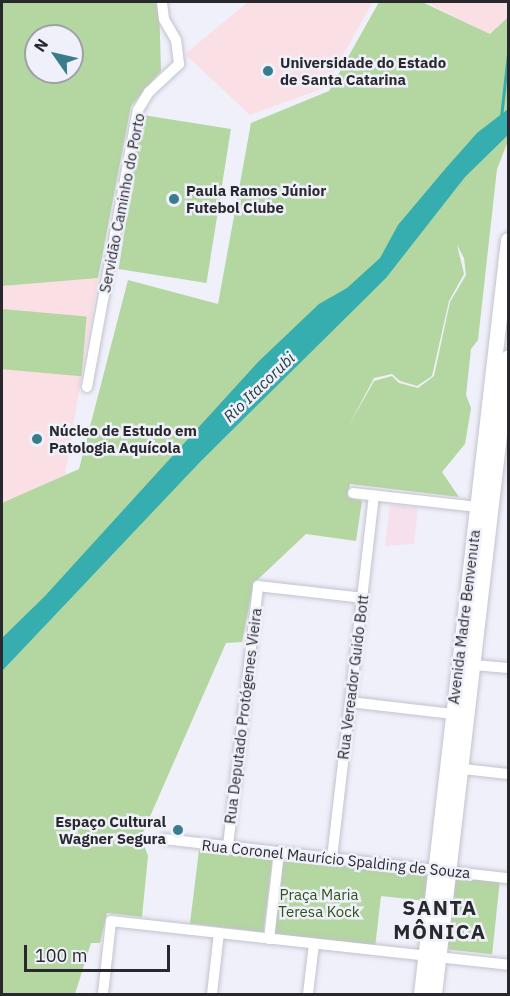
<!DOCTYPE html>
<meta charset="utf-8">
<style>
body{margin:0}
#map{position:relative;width:510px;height:996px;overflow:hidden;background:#eff0fa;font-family:"IBM Plex Sans",sans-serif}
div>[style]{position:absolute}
.commercial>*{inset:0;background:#f6e0ed}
.education>*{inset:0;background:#fadfe4}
.green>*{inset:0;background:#b4d6a1;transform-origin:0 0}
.water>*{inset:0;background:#36aeb0}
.stream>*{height:3px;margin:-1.5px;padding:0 1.5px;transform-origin:1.5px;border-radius:1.5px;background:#36aeb0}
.roads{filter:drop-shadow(0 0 2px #c2c3cd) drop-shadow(0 0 2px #c2c3cd)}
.street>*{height:10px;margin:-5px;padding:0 5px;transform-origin:5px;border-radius:5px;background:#fff}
.primary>*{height:15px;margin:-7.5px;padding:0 7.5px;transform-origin:7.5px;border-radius:7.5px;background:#fff}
.dots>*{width:16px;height:16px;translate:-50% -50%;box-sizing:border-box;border:3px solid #eff0fa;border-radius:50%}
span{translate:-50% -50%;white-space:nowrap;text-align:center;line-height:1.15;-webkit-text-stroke:5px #eff0fa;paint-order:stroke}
.poi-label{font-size:15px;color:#29292d;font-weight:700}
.left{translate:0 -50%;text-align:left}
.right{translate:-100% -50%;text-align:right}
.street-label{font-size:15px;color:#29292d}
.park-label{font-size:15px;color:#2f5117}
.water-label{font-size:16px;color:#264040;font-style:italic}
.district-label{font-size:21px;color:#29292d;font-weight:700;letter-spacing:1.5px}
.frame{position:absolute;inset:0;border:3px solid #29292d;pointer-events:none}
.north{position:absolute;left:24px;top:24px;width:60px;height:60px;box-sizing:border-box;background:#eff0fa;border:2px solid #a0a0a8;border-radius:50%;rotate:304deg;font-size:16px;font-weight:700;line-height:24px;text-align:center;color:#29292d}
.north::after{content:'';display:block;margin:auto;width:21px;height:27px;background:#397c8c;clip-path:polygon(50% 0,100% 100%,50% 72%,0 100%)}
.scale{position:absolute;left:24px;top:945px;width:146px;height:27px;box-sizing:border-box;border:3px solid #29292d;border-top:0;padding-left:8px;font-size:18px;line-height:21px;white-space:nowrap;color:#29292d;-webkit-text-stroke:4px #eff0fa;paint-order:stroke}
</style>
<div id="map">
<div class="commercial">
<div style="clip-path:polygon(390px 505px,418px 508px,414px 544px,385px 546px)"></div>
</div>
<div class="education">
<div style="clip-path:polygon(248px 2px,373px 2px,324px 88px,250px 115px,185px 54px)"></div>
<div style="clip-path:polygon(425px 2px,508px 2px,508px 16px,490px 34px)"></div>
<div style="clip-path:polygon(98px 278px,65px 475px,3px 504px,2px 286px)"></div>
</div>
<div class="green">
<div style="clip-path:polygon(evenodd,2px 2px,159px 2px,161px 71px,131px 106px,98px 278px,2px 286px,2px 2px,36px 36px,72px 36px,72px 72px,36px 72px,36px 36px)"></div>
<div style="clip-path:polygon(evenodd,379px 2px,422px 2px,490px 34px,508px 17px,508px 141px,497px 169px,478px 340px,471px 349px,466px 395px,471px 408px,465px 444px,442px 472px,459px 497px,350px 484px,348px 497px,362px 501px,356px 541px,306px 534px,254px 583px,242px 642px,226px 643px,141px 837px,148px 856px,142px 917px,107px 913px,100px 943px,91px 943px,75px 994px,2px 994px,2px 503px,79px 469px,128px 280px,218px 304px,251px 123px,329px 91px,379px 2px,457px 245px,464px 258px,466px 275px,450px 302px,434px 376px,418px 388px,399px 383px,392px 376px,374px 381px,348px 427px,374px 378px,392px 374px,400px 381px,417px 386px,432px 376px,449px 301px,464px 274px,457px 245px)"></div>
<div style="left:143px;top:115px;width:89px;height:156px;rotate:9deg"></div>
<div style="left:2px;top:309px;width:85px;height:60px;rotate:5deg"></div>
<div style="left:199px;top:850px;width:74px;height:74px;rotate:7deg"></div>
<div style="clip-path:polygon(283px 859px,429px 876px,426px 901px,381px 896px,375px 948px,274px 936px)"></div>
<div style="left:455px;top:877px;width:45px;height:73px;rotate:6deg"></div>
</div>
<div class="water">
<div style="clip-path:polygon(508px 109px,508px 135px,465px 177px,386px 278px,200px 462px,2px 671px,2px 638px,45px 596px,258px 362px,319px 304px,347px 288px,380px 258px,398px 225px,446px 168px,477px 133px)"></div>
</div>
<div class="stream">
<div style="left:501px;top:117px;width:63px;rotate:-83.7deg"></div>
</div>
<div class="roads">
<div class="street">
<div style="left:87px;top:387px;width:282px;rotate:-79.6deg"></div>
<div style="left:138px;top:110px;width:21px;rotate:-59deg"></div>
<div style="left:149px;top:92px;width:41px;rotate:-43deg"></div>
<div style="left:179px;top:64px;width:24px;rotate:-97deg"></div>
<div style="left:176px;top:40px;width:24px;rotate:-120deg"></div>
<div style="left:164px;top:19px;width:17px;rotate:-97deg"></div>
<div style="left:353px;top:493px;width:125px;rotate:6.4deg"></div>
<div style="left:474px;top:665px;width:34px;rotate:5deg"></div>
<div style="left:350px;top:702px;width:103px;rotate:6.7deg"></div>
<div style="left:463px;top:769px;width:45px;rotate:6.3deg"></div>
<div style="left:164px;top:839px;width:346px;rotate:6.5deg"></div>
<div style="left:228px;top:846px;width:262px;rotate:-83.4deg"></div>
<div style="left:258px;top:586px;width:106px;rotate:6.5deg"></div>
<div style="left:332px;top:858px;width:365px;rotate:-83.4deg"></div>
<div style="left:269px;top:939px;width:88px;rotate:-83.4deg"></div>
<div style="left:103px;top:994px;width:73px;rotate:-83.7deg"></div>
<div style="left:111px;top:921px;width:399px;rotate:6.3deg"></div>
<div style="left:212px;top:994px;width:61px;rotate:-83.5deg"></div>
<div style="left:308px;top:994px;width:50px;rotate:-83.2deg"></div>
</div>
<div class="primary">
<div style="left:421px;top:994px;width:759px;rotate:-83.42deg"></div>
<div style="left:434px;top:994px;width:641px;rotate:-83.37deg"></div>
</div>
</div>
<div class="dots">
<div style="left:268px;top:71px;background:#397c8c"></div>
<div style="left:174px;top:199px;background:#397c8c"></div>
<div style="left:37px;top:439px;background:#397c8c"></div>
<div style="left:178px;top:830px;background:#397c8c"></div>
</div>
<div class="poi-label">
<span class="left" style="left:280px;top:71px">Universidade do Estado<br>de Santa Catarina</span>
<span class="left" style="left:186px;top:199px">Paula Ramos Júnior<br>Futebol Clube</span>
<span class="left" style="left:49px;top:439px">Núcleo de Estudo em<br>Patologia Aquícola</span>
<span class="right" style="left:166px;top:830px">Espaço Cultural<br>Wagner Segura</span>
</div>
<div class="street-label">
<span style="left:122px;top:203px;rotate:-79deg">Servidão Caminho do Porto</span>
<span style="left:464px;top:617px;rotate:-83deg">Avenida Madre Benvenuta</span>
<span style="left:353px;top:677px;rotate:-83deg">Rua Vereador Guido Bott</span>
<span style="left:243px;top:716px;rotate:-83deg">Rua Deputado Protógenes Vieira</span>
<span style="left:336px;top:859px;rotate:6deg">Rua Coronel Maurício Spalding de Souza</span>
</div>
<div class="park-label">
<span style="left:319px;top:903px">Praça Maria<br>Teresa Kock</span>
</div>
<div class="water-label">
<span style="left:259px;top:387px;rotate:-44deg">Rio Itacorubi</span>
</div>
<div class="district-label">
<span style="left:440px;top:919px">SANTA<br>MÔNICA</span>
</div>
<div class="frame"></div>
<div class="north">N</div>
<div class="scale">100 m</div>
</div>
